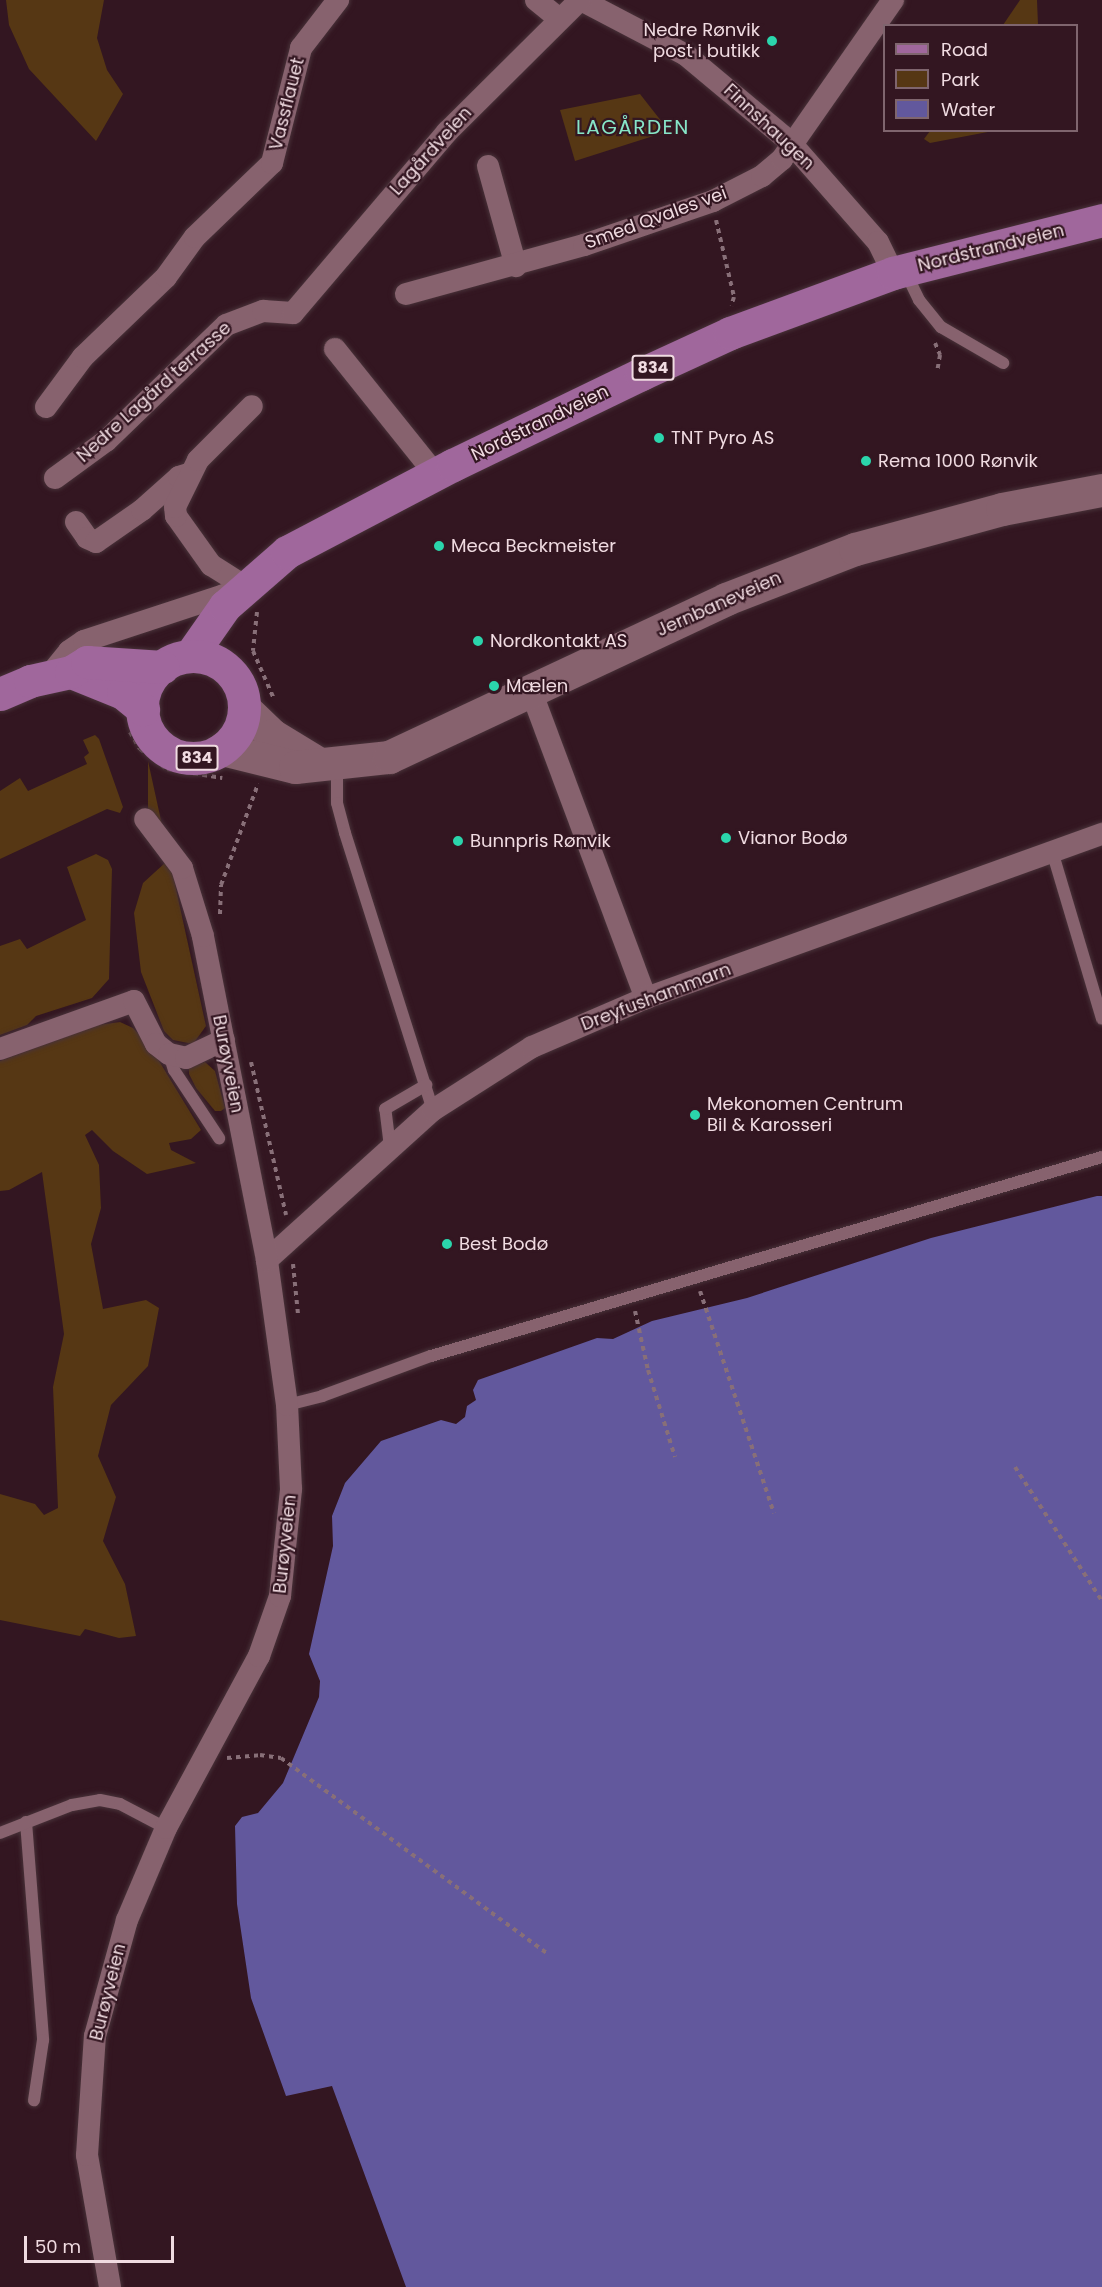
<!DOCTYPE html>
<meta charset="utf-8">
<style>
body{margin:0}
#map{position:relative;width:1102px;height:2287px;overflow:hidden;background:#331621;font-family:Poppins,sans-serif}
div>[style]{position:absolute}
.green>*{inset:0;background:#563714}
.water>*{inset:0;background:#62589d}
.path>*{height:4px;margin-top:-2px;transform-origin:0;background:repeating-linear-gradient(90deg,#886f78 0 4.5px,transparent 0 9px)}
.roads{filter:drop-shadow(0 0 2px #483239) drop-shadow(0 0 2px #483239)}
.lane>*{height:12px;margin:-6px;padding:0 6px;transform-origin:6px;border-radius:6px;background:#87626e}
.street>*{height:22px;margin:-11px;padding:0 11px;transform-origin:11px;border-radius:11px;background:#87626e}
.secondary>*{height:33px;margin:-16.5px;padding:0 16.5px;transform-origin:16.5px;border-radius:16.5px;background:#87626e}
.primary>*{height:33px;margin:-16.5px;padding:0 16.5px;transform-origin:16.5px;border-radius:16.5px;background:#a0679c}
.primary>.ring{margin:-16.5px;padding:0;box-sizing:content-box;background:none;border:33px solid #a0679c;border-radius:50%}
.dots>*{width:16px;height:16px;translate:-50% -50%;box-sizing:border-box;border:3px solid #331621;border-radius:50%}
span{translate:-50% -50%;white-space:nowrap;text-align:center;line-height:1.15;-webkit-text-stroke:4.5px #331621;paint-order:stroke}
.shield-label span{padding:2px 4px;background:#331621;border:2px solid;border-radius:4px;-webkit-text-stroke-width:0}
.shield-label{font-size:16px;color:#f0dbe1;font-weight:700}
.poi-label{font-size:18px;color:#f0dbe1}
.right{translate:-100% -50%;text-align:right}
.left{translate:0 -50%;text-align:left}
.street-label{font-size:18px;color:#f0dbe1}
.neighbourhood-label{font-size:20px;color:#87e5c7;letter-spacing:1.5px}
.legend{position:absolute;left:883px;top:24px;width:195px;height:108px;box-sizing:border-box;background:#331621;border:2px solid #7f656e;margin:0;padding:8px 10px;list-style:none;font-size:18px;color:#f0dbe1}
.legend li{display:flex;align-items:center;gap:12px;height:30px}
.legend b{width:30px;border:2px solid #7f656e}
.scale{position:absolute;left:24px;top:2236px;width:150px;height:27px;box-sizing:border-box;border:3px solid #f0dbe1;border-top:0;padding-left:8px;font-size:18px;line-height:21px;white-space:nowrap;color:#f0dbe1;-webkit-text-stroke:4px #331621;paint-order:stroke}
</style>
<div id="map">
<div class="green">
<div style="clip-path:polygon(6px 0,104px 0,97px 38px,107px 70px,123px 94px,96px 141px,29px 69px,9px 25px)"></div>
<div style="clip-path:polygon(1020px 0,1037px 0,1038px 25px,1003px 25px)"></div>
<div style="clip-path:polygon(640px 94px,669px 131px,575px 161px,560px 110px)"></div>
<div style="clip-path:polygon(930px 131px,930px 130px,993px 131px,930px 143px,924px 139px)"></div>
<div style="clip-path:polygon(95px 735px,99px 739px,123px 807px,120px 813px,107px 809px,0 859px,0 791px,20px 778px,28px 791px,87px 764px,84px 757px,89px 753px,83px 740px)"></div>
<div style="clip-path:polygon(148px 761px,206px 1026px,193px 1044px,173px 1040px,164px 1031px,141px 972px,134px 913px,143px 883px,166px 862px,148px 818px)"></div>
<div style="clip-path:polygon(96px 854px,108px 860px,112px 869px,109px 979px,92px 998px,36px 1016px,27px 1025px,0 1035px,0 946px,20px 939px,27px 949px,86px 920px,67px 867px)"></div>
<div style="clip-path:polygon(120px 1022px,133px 1028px,150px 1046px,201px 1130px,191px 1139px,169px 1143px,171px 1150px,196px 1163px,147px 1174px,113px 1151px,92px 1130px,85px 1135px,99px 1165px,101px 1208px,91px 1244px,103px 1309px,146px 1300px,159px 1308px,148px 1366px,111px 1405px,98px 1456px,116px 1497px,103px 1541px,125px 1584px,136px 1636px,119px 1638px,85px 1629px,80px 1636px,0 1620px,0 1494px,35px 1504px,44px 1515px,58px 1508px,53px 1387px,64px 1334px,42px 1172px,9px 1190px,0 1191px,0 1061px,98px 1025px)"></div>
<div style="clip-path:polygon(205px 1062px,215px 1071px,225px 1108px,221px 1111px,215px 1111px,196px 1088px,189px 1074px,189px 1068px)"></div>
</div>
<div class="water">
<div style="clip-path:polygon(1097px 1196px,1102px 1196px,1102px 2287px,406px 2287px,332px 2086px,286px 2096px,251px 1998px,237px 1904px,235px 1826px,242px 1817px,258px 1813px,283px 1783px,319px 1697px,320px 1681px,309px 1654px,333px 1546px,332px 1516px,345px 1483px,381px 1441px,441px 1420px,456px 1424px,465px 1417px,467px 1406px,476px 1400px,473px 1390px,478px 1380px,597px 1338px,613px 1339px,652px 1321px,747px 1298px,931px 1238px)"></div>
</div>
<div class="path">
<div style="left:716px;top:220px;width:79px;rotate:76.8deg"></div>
<div style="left:734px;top:297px;width:9px;rotate:108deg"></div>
<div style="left:935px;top:343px;width:13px;rotate:67deg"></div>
<div style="left:940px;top:355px;width:17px;rotate:100deg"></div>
<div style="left:257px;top:612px;width:39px;rotate:96deg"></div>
<div style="left:253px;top:651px;width:52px;rotate:66.4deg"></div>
<div style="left:130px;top:732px;width:20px;rotate:60deg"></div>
<div style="left:140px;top:749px;width:34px;rotate:37deg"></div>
<div style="left:167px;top:769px;width:56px;rotate:9.3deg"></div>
<div style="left:220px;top:914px;width:29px;rotate:-88deg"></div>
<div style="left:221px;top:885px;width:108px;rotate:-69.9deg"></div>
<div style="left:251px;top:1062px;width:157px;rotate:77.1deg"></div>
<div style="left:293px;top:1264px;width:50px;rotate:84.3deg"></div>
<div style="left:700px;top:1291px;width:234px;rotate:71.6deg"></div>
<div style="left:635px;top:1311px;width:60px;rotate:77.6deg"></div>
<div style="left:648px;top:1370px;width:91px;rotate:72.8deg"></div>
<div style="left:1015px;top:1467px;width:160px;rotate:57deg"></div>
<div style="left:227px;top:1758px;width:33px;rotate:-5deg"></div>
<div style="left:260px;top:1755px;width:21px;rotate:8deg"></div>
<div style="left:281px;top:1758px;width:331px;rotate:36.3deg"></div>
</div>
<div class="roads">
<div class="lane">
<div style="left:905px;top:271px;width:32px;rotate:64deg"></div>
<div style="left:919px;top:300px;width:35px;rotate:51deg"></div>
<div style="left:941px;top:327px;width:72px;rotate:30.1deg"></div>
<div style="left:337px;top:764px;width:39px;rotate:90deg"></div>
<div style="left:337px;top:803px;width:31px;rotate:75deg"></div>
<div style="left:345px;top:833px;width:291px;rotate:72.4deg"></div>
<div style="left:1052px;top:851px;width:175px;rotate:73.4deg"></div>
<div style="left:169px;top:1054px;width:17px;rotate:73deg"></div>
<div style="left:174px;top:1070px;width:82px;rotate:56.5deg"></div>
<div style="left:390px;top:1147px;width:38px;rotate:-97deg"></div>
<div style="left:385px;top:1109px;width:48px;rotate:-30.3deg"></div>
<div style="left:287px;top:1405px;width:36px;rotate:-14deg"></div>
<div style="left:322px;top:1396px;width:116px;rotate:-20.2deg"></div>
<div style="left:431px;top:1356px;width:700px;rotate:-16.52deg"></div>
<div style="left:26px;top:1822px;width:219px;rotate:85.5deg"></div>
<div style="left:43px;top:2040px;width:61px;rotate:98.5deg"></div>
<div style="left:0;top:1833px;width:77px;rotate:-21.3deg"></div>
<div style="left:72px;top:1805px;width:28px;rotate:-10deg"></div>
<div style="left:100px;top:1800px;width:20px;rotate:11deg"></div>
<div style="left:120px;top:1804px;width:52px;rotate:27.6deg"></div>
</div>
<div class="street">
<div style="left:536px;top:0;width:28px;rotate:39deg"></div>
<div style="left:581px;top:0;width:119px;rotate:27.6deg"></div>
<div style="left:686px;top:55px;width:136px;rotate:39.9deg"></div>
<div style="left:790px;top:142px;width:133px;rotate:48.7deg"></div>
<div style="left:878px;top:242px;width:34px;rotate:64deg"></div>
<div style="left:488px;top:166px;width:104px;rotate:74.4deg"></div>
<div style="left:406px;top:294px;width:185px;rotate:-15.4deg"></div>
<div style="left:584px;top:245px;width:136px;rotate:-18.8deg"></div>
<div style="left:713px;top:201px;width:55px;rotate:-27deg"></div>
<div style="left:762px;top:176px;width:26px;rotate:-40deg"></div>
<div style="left:782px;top:159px;width:194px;rotate:-55.1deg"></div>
<div style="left:335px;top:349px;width:160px;rotate:51.3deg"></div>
<div style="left:46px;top:407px;width:62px;rotate:-53.5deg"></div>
<div style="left:83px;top:357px;width:115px;rotate:-43.9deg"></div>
<div style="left:166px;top:277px;width:49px;rotate:-54.1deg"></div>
<div style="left:195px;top:237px;width:107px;rotate:-43.9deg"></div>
<div style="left:272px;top:163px;width:119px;rotate:-75.8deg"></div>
<div style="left:301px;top:48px;width:61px;rotate:-52.4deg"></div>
<div style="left:55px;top:478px;width:63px;rotate:-36deg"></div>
<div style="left:106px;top:441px;width:167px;rotate:-44deg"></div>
<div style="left:226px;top:325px;width:40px;rotate:-21deg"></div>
<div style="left:263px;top:311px;width:30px;rotate:4deg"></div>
<div style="left:293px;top:313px;width:238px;rotate:-49.6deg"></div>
<div style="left:447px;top:132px;width:187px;rotate:-44.8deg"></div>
<div style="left:76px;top:522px;width:19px;rotate:55deg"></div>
<div style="left:87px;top:538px;width:10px;rotate:24deg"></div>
<div style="left:96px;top:542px;width:56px;rotate:-34.8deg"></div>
<div style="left:142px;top:510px;width:50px;rotate:-41.7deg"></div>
<div style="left:179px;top:477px;width:9px;rotate:-18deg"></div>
<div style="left:246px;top:587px;width:41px;rotate:-147.8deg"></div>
<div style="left:211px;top:565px;width:60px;rotate:-125.5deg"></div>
<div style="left:176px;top:516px;width:9px;rotate:-96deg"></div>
<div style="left:175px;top:507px;width:52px;rotate:-63.9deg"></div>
<div style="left:198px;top:460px;width:76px;rotate:-45deg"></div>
<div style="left:49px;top:676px;width:32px;rotate:-51deg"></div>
<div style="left:69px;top:651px;width:18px;rotate:-34deg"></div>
<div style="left:84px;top:641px;width:147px;rotate:-18.2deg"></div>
<div style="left:224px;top:595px;width:14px"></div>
<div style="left:531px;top:691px;width:328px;rotate:69.5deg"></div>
<div style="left:0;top:1049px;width:142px;rotate:-19.7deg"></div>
<div style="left:134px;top:1001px;width:48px;rotate:62.9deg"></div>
<div style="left:156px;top:1044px;width:16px;rotate:38deg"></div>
<div style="left:169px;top:1054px;width:17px;rotate:13deg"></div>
<div style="left:186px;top:1058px;width:42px;rotate:-25.3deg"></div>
<div style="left:267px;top:1260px;width:224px;rotate:-42.1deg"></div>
<div style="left:433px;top:1110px;width:117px;rotate:-32.5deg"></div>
<div style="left:532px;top:1047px;width:124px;rotate:-23.3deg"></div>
<div style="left:646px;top:998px;width:485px;rotate:-19.8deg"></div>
<div style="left:110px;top:2287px;width:134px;rotate:-99.9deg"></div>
<div style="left:87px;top:2155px;width:119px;rotate:-86.2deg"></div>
<div style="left:95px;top:2036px;width:120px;rotate:-74.6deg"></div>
<div style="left:127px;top:1920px;width:100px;rotate:-67deg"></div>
<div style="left:166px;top:1828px;width:196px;rotate:-61.6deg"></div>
<div style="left:259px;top:1656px;width:64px;rotate:-70.7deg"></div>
<div style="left:280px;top:1596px;width:108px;rotate:-84.1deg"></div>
<div style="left:291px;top:1489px;width:84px;rotate:-92.7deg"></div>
<div style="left:287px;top:1405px;width:146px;rotate:-97.9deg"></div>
<div style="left:267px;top:1260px;width:330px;rotate:-101.2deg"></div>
<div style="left:203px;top:936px;width:71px;rotate:-107.2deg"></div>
<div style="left:182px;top:868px;width:61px;rotate:-127.1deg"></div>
</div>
<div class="secondary">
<div style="left:244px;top:708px;width:39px;rotate:44deg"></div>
<div style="left:272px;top:735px;width:52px;rotate:31.5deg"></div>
<div style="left:222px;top:749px;width:75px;rotate:13.9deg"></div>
<div style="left:295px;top:767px;width:95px;rotate:-6.1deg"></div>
<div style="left:389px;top:757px;width:372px;rotate:-25.1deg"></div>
<div style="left:726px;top:599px;width:138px;rotate:-21.2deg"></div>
<div style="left:855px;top:549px;width:152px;rotate:-15.2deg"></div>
<div style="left:1002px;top:509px;width:102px;rotate:-10.8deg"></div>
</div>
<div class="primary">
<div style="left:190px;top:656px;width:61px;rotate:-55deg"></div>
<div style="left:225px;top:606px;width:82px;rotate:-41.1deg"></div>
<div style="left:287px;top:552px;width:187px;rotate:-27.7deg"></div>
<div style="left:453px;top:465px;width:209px;rotate:-25.8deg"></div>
<div style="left:641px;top:374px;width:98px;rotate:-24.7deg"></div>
<div style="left:730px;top:333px;width:174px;rotate:-20.2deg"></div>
<div style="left:893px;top:273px;width:216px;rotate:-14.2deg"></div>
<div class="ring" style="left:142px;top:656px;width:69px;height:69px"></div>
<div style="left:71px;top:672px;width:56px;rotate:22deg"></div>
<div style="left:123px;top:693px;width:26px;rotate:39deg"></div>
<div style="left:0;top:694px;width:33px;rotate:-23deg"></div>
<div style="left:30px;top:681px;width:42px;rotate:-12.4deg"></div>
<div style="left:71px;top:672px;width:19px;rotate:-32deg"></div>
<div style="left:87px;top:662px;width:76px;rotate:3.8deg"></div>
</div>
</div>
<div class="dots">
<div style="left:772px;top:41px;background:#2bd5ac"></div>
<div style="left:659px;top:438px;background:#2bd5ac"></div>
<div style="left:866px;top:461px;background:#2bd5ac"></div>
<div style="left:439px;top:546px;background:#2bd5ac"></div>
<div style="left:478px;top:641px;background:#2bd5ac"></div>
<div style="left:494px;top:686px;background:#2bd5ac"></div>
<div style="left:726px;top:838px;background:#2bd5ac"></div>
<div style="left:458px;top:841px;background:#2bd5ac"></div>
<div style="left:695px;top:1115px;background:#2bd5ac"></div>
<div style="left:447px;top:1244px;background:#2bd5ac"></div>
</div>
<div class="shield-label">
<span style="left:653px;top:368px">834</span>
<span style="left:197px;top:758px">834</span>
</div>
<div class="poi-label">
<span class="right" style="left:760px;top:41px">Nedre Rønvik<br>post i butikk</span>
<span class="left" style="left:671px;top:438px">TNT Pyro AS</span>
<span class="left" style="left:878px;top:461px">Rema 1000 Rønvik</span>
<span class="left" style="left:451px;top:546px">Meca Beckmeister</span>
<span class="left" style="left:490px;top:641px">Nordkontakt AS</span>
<span class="left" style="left:506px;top:686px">Mælen</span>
<span class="left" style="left:738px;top:838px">Vianor Bodø</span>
<span class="left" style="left:470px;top:841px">Bunnpris Rønvik</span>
<span class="left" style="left:707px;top:1115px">Mekonomen Centrum<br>Bil &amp; Karosseri</span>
<span class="left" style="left:459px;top:1244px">Best Bodø</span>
</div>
<div class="street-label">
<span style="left:287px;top:104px;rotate:-76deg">Vassflauet</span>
<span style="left:769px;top:127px;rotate:43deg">Finnshaugen</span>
<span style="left:431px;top:151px;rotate:-48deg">Lagårdveien</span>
<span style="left:656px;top:218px;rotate:-20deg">Smed Qvales vei</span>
<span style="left:991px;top:248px;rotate:-14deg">Nordstrandveien</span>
<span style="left:154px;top:392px;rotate:-42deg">Nedre Lagård terrasse</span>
<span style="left:540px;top:423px;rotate:-26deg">Nordstrandveien</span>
<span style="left:719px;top:604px;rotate:-24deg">Jernbaneveien</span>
<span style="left:656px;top:997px;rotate:-21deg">Dreyfushammarn</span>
<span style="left:228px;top:1064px;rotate:79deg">Burøyveien</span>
<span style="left:285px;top:1544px;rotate:-84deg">Burøyveien</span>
<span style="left:108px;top:1992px;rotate:-76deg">Burøyveien</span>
</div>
<div class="neighbourhood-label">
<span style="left:633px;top:127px">LAGÅRDEN</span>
</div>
<ul class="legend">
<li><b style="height:8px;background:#a0679c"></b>Road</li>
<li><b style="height:16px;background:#563714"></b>Park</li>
<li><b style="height:16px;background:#62589d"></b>Water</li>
</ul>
<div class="scale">50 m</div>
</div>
